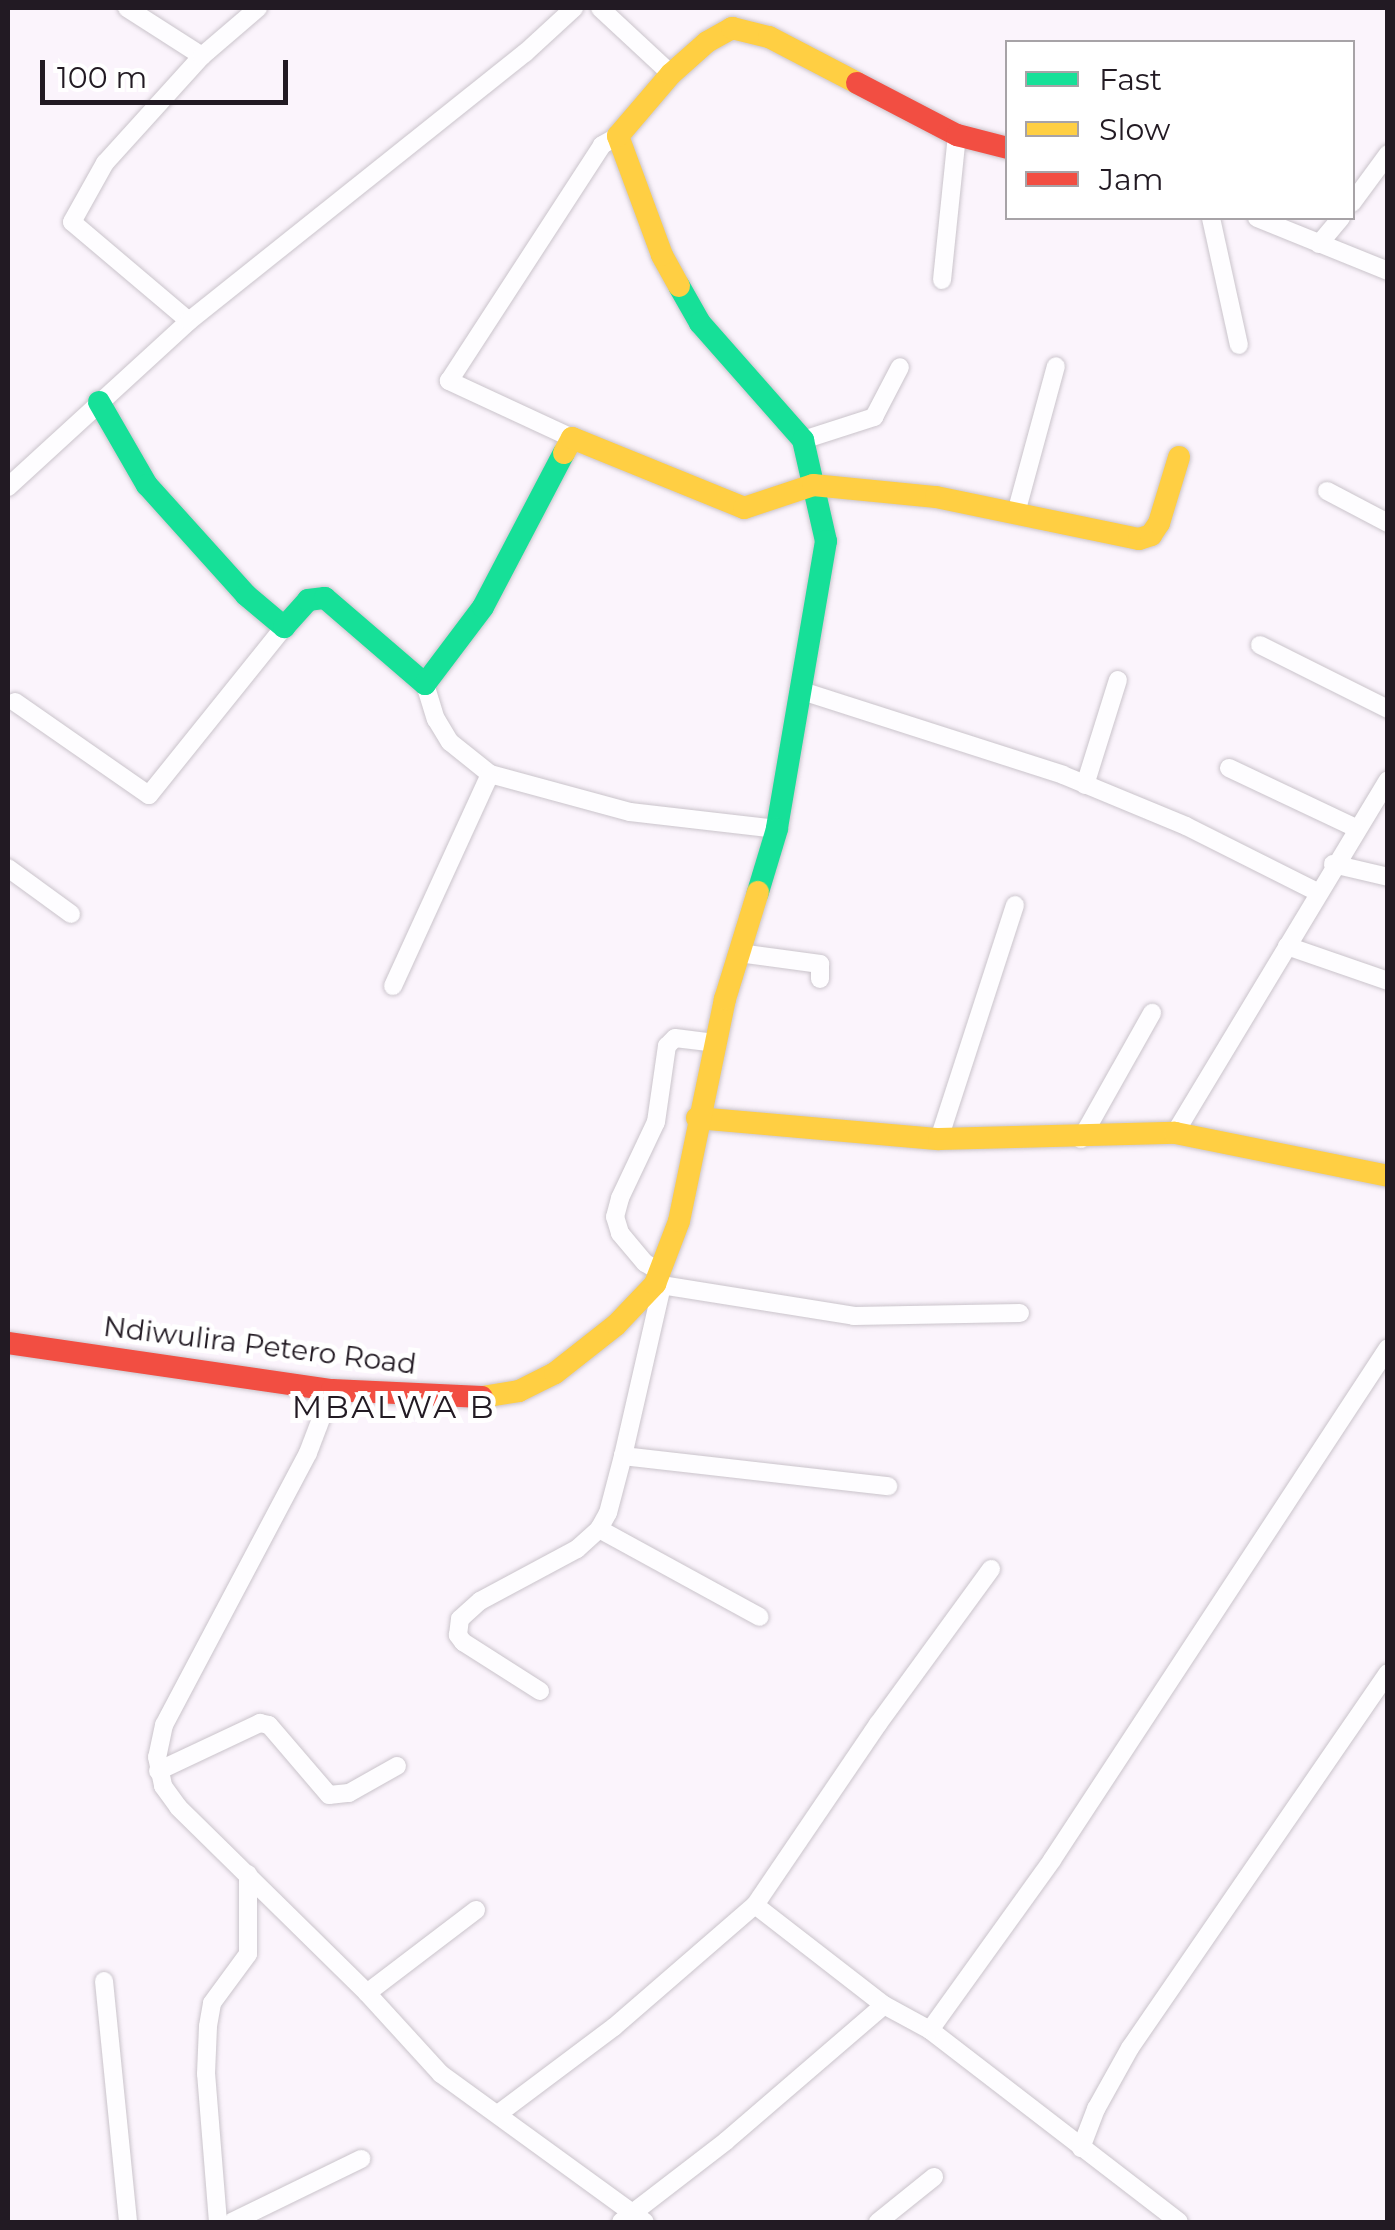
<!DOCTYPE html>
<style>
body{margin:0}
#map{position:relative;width:1395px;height:2230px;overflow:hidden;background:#fbf4fc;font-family:Montserrat,sans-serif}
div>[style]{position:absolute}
.roads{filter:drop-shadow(0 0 2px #cac4cb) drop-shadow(0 0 2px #cac4cb)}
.street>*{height:18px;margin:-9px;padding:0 9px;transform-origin:9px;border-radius:9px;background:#fefdff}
.fast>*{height:22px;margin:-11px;padding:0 11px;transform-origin:11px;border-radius:11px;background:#16e098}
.slow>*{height:22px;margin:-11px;padding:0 11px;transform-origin:11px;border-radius:11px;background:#ffcf43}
.jam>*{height:22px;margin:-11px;padding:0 11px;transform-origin:11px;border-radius:11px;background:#f24e42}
span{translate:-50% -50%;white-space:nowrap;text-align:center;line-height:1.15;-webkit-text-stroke:10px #fff;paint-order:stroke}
.street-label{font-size:28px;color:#221a23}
.quarter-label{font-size:32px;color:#221a23;letter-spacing:2.5px}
.frame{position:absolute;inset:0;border:10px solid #221a23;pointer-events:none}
.legend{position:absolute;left:1005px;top:40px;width:350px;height:180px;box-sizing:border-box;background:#fff;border:2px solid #a7a3a7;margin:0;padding:12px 18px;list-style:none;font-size:30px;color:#221a23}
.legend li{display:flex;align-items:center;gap:20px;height:50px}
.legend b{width:50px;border:2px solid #a7a3a7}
.scale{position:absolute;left:40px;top:60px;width:248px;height:45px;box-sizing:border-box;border:5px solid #221a23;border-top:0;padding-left:12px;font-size:30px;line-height:35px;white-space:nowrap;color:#221a23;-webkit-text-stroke:8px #fff;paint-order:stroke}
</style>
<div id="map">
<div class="roads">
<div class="street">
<div style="left:127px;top:8px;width:89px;rotate:32.6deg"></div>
<div style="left:600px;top:8px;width:97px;rotate:42.9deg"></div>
<div style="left:1352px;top:203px;width:61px;rotate:-53.7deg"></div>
<div style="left:1211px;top:218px;width:130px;rotate:77.6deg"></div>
<div style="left:1257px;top:218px;width:141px;rotate:22deg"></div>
<div style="left:1319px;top:244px;width:34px;rotate:-50deg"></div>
<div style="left:942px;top:280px;width:146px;rotate:-84.1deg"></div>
<div style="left:189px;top:321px;width:153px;rotate:-139.8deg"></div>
<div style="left:72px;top:222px;width:68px;rotate:-60.8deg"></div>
<div style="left:105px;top:163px;width:144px;rotate:-47.8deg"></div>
<div style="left:202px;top:56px;width:74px;rotate:-40.6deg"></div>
<div style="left:572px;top:438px;width:136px;rotate:-155.1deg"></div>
<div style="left:449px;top:381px;width:281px;rotate:-57deg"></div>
<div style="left:602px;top:145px;width:18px;rotate:-29deg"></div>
<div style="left:803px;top:440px;width:75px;rotate:-17.9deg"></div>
<div style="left:874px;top:417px;width:56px;rotate:-62.5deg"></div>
<div style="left:8px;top:487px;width:246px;rotate:-42.5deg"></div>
<div style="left:189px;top:321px;width:430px;rotate:-38.6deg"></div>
<div style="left:525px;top:53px;width:67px;rotate:-42.6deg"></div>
<div style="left:1327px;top:491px;width:69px;rotate:27.7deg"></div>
<div style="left:1016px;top:513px;width:152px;rotate:-74.8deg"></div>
<div style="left:1260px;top:645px;width:143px;rotate:26.6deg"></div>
<div style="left:425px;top:684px;width:37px;rotate:73deg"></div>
<div style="left:436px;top:719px;width:27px;rotate:59deg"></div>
<div style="left:450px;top:742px;width:51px;rotate:38.7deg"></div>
<div style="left:490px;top:774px;width:145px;rotate:15.2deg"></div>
<div style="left:630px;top:812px;width:148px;rotate:6.6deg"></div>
<div style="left:799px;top:690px;width:277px;rotate:17.8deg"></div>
<div style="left:1063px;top:775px;width:133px;rotate:22.5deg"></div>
<div style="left:1186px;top:826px;width:147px;rotate:26.7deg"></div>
<div style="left:15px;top:702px;width:163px;rotate:34.8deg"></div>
<div style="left:149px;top:795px;width:216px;rotate:-51.2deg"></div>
<div style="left:1229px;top:768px;width:140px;rotate:25.3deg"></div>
<div style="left:1085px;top:785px;width:110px;rotate:-72.6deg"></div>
<div style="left:1333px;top:864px;width:57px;rotate:13.3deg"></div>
<div style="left:8px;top:868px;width:78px;rotate:36.1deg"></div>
<div style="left:1287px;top:946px;width:107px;rotate:19.1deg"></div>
<div style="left:739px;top:953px;width:82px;rotate:7.7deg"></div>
<div style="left:820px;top:964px;width:15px;rotate:90deg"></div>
<div style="left:393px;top:986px;width:233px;rotate:-65.4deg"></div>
<div style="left:1175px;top:1133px;width:412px;rotate:-58.9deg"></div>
<div style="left:939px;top:1139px;width:246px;rotate:-72deg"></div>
<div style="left:1081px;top:1139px;width:145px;rotate:-60.6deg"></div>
<div style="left:659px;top:1271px;width:16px;rotate:-150deg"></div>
<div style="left:645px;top:1263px;width:39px;rotate:-130deg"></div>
<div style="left:620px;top:1233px;width:17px;rotate:-107deg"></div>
<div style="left:615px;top:1217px;width:20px;rotate:-75deg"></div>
<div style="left:620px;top:1198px;width:84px;rotate:-64.7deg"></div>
<div style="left:656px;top:1122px;width:77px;rotate:-81.8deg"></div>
<div style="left:667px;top:1046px;width:11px;rotate:-45deg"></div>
<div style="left:675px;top:1038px;width:40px;rotate:7.1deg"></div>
<div style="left:655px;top:1284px;width:202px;rotate:9.1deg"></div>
<div style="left:854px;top:1316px;width:166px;rotate:-1deg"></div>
<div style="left:332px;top:1390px;width:67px;rotate:110.9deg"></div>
<div style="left:308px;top:1453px;width:308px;rotate:117.9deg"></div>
<div style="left:164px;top:1725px;width:33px;rotate:102deg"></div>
<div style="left:157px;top:1757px;width:30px;rotate:78deg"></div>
<div style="left:163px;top:1786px;width:26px;rotate:54deg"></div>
<div style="left:178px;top:1807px;width:265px;rotate:44.5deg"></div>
<div style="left:367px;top:1993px;width:110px;rotate:47.6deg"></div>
<div style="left:441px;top:2074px;width:252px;rotate:36deg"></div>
<div style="left:623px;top:1456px;width:267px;rotate:6.5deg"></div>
<div style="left:599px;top:1529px;width:183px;rotate:28.7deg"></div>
<div style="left:540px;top:1691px;width:91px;rotate:-147.5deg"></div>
<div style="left:463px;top:1642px;width:9px;rotate:-126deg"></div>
<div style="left:458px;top:1635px;width:16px;rotate:-83deg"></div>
<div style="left:460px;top:1619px;width:27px;rotate:-42deg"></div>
<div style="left:480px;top:1601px;width:110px;rotate:-28.2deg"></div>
<div style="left:577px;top:1549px;width:30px;rotate:-42deg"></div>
<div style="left:599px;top:1529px;width:18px;rotate:-61deg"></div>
<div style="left:608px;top:1513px;width:59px;rotate:-75.3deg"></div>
<div style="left:623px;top:1456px;width:174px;rotate:-77.1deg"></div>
<div style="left:158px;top:1771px;width:113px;rotate:-25.2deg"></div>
<div style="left:260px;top:1723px;width:9px;rotate:13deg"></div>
<div style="left:269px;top:1725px;width:92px;rotate:49.4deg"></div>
<div style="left:329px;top:1795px;width:20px;rotate:-6deg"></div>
<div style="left:349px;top:1793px;width:55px;rotate:-29.4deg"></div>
<div style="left:755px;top:1905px;width:163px;rotate:37.8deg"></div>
<div style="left:884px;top:2005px;width:52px;rotate:28.5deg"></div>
<div style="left:930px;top:2030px;width:314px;rotate:37.6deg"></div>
<div style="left:104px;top:1981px;width:242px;rotate:84.3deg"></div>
<div style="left:367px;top:1993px;width:137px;rotate:-37.3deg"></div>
<div style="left:930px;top:2030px;width:209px;rotate:-54.3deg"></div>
<div style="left:1052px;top:1860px;width:612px;rotate:-56.73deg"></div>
<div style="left:498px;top:2114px;width:145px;rotate:-36.9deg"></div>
<div style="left:614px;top:2027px;width:186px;rotate:-40.9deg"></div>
<div style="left:755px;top:1905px;width:219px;rotate:-55.8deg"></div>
<div style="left:878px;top:1724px;width:192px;rotate:-53.9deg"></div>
<div style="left:1081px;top:2148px;width:42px;rotate:-69deg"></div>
<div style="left:1096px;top:2109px;width:70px;rotate:-60.9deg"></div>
<div style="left:1130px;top:2048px;width:455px;rotate:-55.5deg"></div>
<div style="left:218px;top:2222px;width:148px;rotate:-94.6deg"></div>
<div style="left:206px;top:2074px;width:48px;rotate:-87.6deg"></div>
<div style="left:208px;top:2026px;width:23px;rotate:-80deg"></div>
<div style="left:212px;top:2003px;width:61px;rotate:-53.7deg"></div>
<div style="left:248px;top:1954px;width:80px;rotate:-90deg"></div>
<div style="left:232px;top:2222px;width:144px;rotate:-26deg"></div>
<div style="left:621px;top:2222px;width:133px;rotate:-37.6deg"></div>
<div style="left:726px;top:2141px;width:208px;rotate:-40.7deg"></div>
<div style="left:878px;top:2222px;width:72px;rotate:-38.8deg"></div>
</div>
<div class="fast">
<div style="left:679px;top:286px;width:43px;rotate:60.4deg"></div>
<div style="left:700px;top:323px;width:156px;rotate:48.6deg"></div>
<div style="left:803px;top:440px;width:104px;rotate:77.2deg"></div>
<div style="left:826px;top:541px;width:292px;rotate:99.7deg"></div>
<div style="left:777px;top:829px;width:66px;rotate:106.8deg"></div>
<div style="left:99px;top:402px;width:96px;rotate:60deg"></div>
<div style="left:147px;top:485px;width:148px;rotate:48deg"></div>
<div style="left:246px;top:595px;width:50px;rotate:40.1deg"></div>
<div style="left:284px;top:627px;width:36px;rotate:-48deg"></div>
<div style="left:308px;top:600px;width:17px;rotate:-7deg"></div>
<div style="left:325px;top:598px;width:132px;rotate:40.7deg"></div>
<div style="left:425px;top:684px;width:96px;rotate:-53deg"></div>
<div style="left:483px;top:607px;width:174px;rotate:-62.3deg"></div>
</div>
<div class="slow">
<div style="left:679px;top:286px;width:35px;rotate:-119deg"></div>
<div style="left:662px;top:255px;width:127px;rotate:-110.3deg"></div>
<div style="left:618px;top:136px;width:82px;rotate:-49.5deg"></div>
<div style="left:671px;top:74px;width:48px;rotate:-41.6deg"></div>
<div style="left:707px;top:42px;width:29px;rotate:-29deg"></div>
<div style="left:732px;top:28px;width:38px;rotate:14deg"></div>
<div style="left:769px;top:37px;width:99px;rotate:27.6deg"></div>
<div style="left:564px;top:453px;width:17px;rotate:-62deg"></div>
<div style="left:572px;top:438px;width:186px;rotate:22.1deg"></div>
<div style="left:744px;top:508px;width:73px;rotate:-18.4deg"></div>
<div style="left:813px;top:485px;width:124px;rotate:5.6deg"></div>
<div style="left:936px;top:497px;width:207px;rotate:11.7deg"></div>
<div style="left:1139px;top:539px;width:13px;rotate:-18deg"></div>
<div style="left:1151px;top:535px;width:14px;rotate:-56deg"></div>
<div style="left:1159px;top:523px;width:69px;rotate:-73.1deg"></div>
<div style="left:697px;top:1118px;width:243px;rotate:5deg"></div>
<div style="left:939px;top:1139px;width:236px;rotate:-1.5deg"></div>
<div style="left:1175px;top:1133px;width:217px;rotate:11.4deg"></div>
<div style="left:482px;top:1397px;width:37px;rotate:-9deg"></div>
<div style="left:519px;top:1391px;width:40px;rotate:-26.6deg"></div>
<div style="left:555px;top:1373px;width:78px;rotate:-38.2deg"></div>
<div style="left:616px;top:1325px;width:57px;rotate:-46.4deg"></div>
<div style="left:655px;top:1284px;width:67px;rotate:-69.1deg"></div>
<div style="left:679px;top:1221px;width:227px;rotate:-78.3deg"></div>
<div style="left:725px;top:999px;width:112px;rotate:-72.9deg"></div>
</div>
<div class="jam">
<div style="left:857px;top:83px;width:113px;rotate:27.5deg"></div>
<div style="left:957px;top:135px;width:53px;rotate:14.3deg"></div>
<div style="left:8px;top:1343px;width:327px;rotate:8.3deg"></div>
<div style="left:332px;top:1390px;width:150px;rotate:2.7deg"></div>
</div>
</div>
<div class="street-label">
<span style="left:260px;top:1345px;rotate:7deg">Ndiwulira Petero Road</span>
</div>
<div class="quarter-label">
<span style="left:394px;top:1407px">MBALWA B</span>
</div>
<div class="frame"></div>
<ul class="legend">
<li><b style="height:12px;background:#16e098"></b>Fast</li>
<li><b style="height:12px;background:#ffcf43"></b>Slow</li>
<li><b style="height:12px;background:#f24e42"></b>Jam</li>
</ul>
<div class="scale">100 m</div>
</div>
